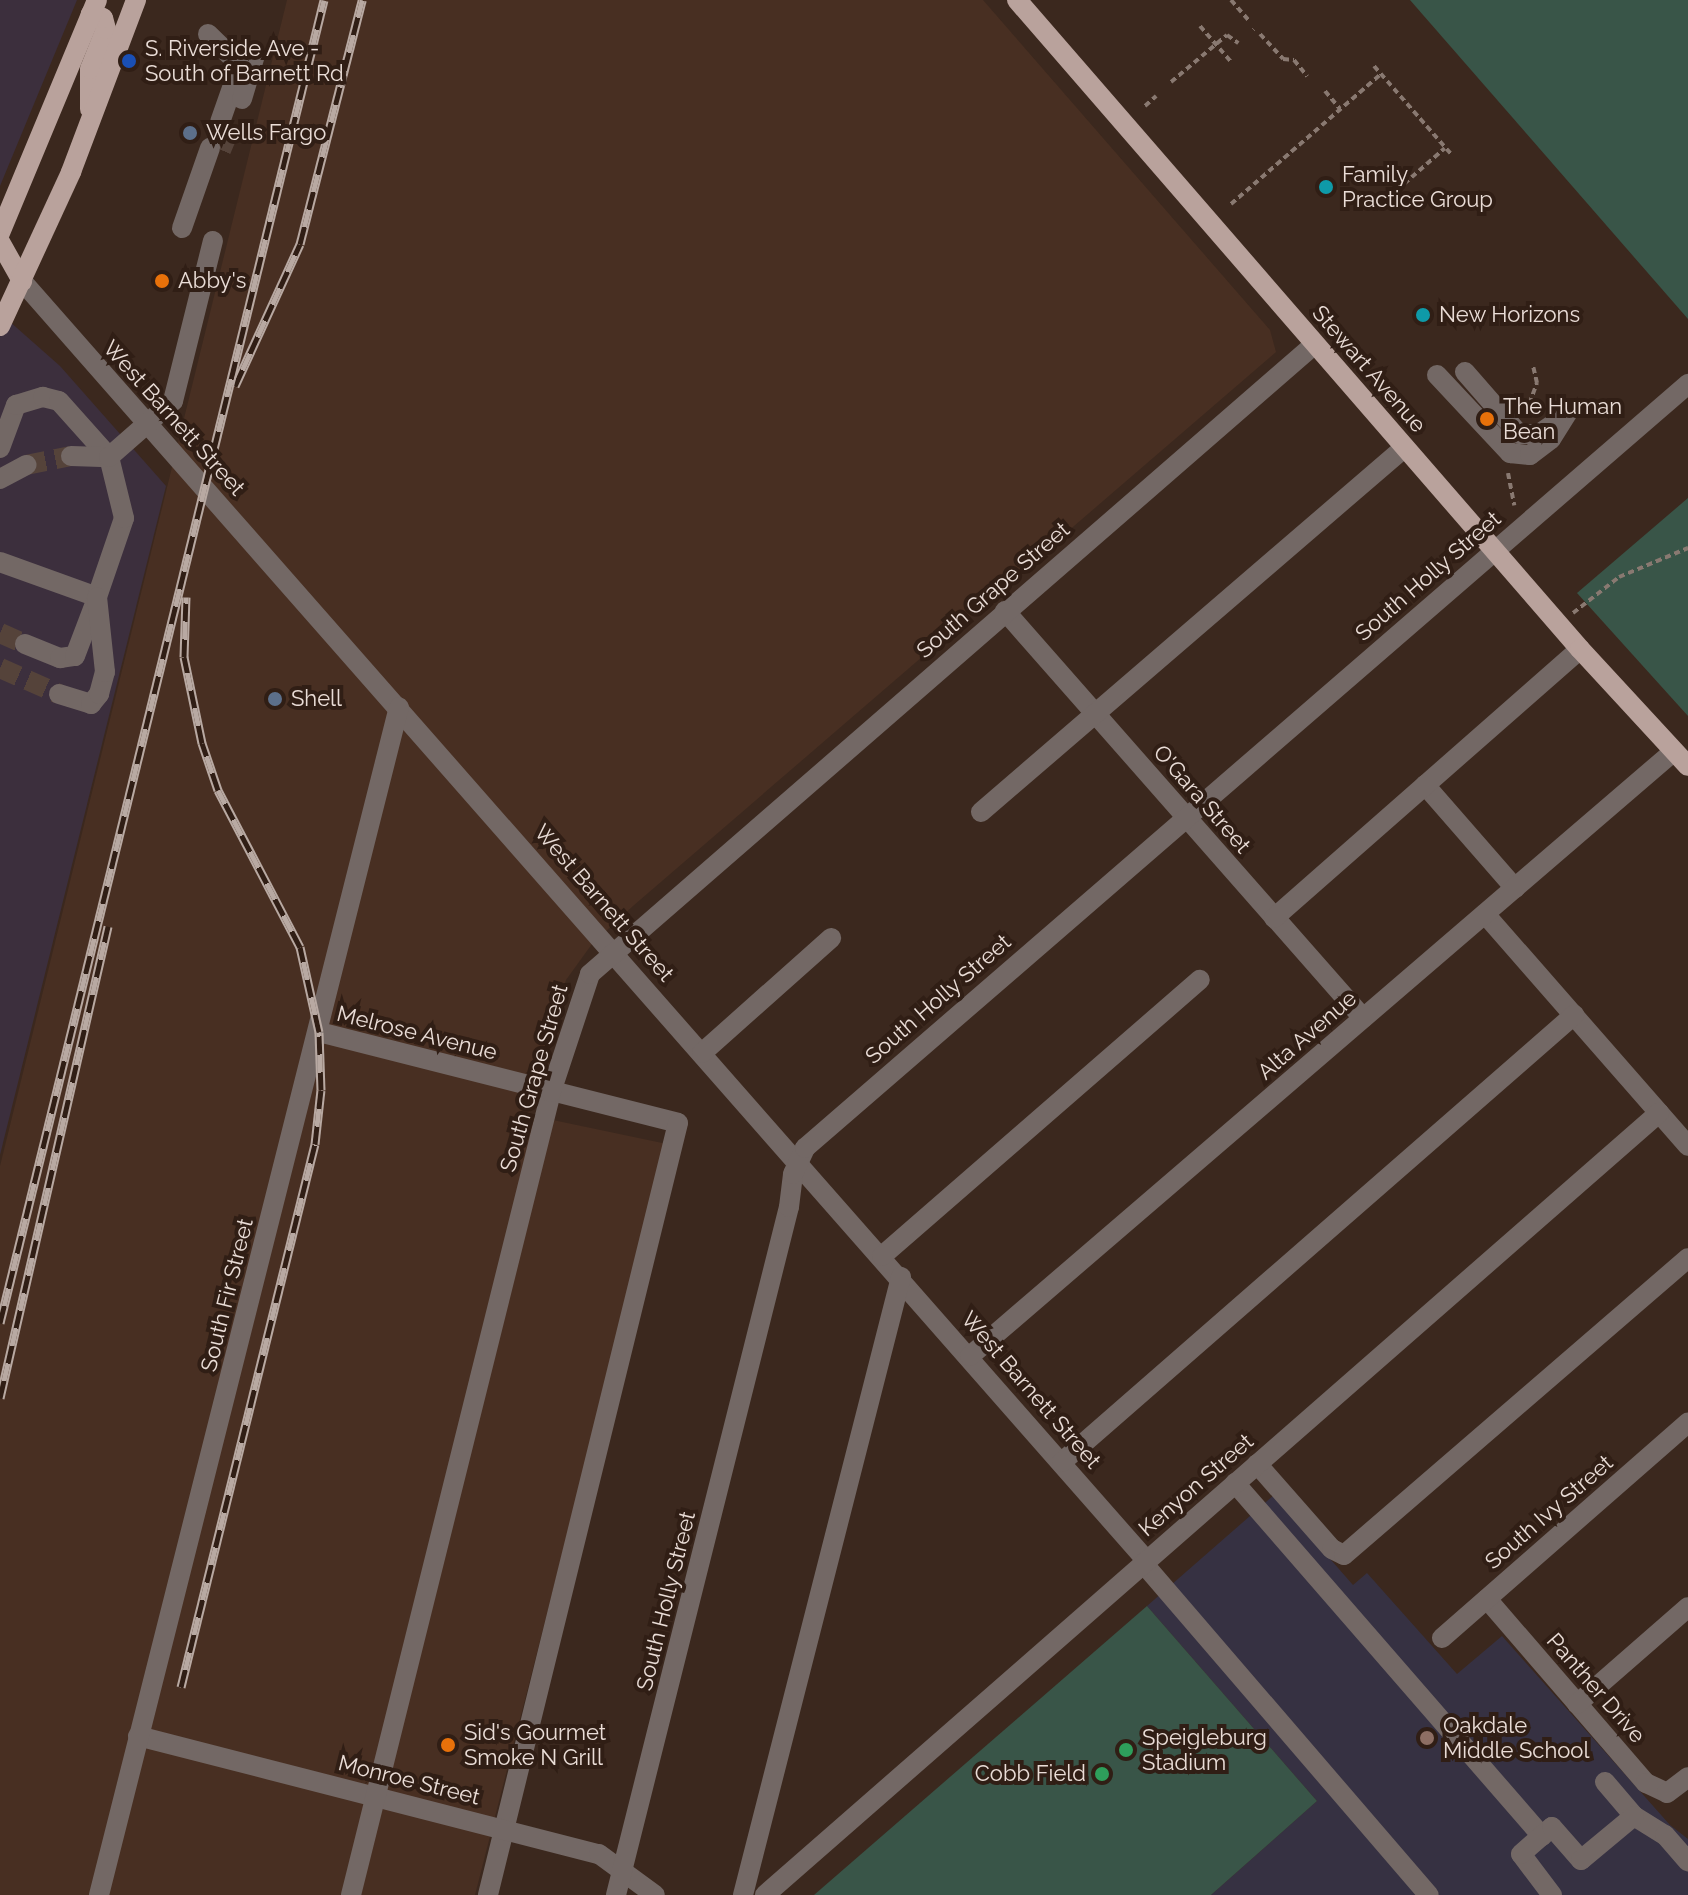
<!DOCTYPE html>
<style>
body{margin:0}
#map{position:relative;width:1688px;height:1895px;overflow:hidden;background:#3b281e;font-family:Raleway,sans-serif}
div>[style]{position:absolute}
.commercial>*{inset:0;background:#3c2f3d}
.built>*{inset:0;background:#482f22}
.education>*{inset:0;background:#363142}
.green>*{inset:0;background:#395548}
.minor-tunnel>*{height:20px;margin-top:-10px;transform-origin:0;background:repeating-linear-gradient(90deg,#55433a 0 20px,transparent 0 30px)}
.path>*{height:4px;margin-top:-2px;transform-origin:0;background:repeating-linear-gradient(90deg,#897971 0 6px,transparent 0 10px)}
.minor>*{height:20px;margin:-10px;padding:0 10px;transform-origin:10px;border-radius:10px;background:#736865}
.major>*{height:20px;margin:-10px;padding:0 10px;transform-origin:10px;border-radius:10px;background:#b9a29c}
.rail>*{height:9px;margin-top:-4.5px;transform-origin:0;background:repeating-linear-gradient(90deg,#301e15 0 18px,#b8a9a2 0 36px);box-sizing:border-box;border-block:2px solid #b8a9a2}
.dots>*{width:22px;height:22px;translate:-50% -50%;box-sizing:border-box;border:4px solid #301e15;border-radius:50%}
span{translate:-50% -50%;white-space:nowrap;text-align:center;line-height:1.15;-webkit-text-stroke:8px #301e15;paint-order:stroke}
.poi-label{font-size:22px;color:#eaddd7}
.left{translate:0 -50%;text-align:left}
.right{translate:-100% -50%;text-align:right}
.street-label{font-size:22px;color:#eaddd7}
</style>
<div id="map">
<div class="commercial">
<div style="clip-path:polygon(0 0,77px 0,0 186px)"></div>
<div style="clip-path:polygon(0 313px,60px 366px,166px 486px,0 1155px)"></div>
</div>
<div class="built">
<div style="clip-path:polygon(287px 0,983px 0,1270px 330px,1276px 352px,633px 906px,592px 944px,566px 980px,529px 1115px,667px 1144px,475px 1895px,0 1895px,0 1166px)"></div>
</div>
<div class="education">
<div style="clip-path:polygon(1274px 1495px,1353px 1585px,1367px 1573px,1457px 1674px,1502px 1636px,1670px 1825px,1688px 1839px,1688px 1895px,1211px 1895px,1317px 1801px,1147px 1606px)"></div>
</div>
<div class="green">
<div style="clip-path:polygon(1410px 0,1688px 0,1688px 319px)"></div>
<div style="clip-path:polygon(1688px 498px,1688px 716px,1577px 593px)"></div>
<div style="clip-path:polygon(1147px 1606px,1317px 1801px,1211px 1895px,814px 1895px)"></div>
</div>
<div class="minor-tunnel">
<div style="left:221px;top:150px;width:23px;rotate:-67deg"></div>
<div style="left:26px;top:465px;width:46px;rotate:-11.3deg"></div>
<div style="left:0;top:633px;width:27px;rotate:24deg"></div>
<div style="left:0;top:668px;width:64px;rotate:23.8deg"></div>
</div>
<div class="path">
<div style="left:1231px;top:0;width:28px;rotate:49deg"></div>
<div style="left:1200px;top:26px;width:49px;rotate:49.1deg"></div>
<div style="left:1253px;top:30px;width:1px;rotate:-45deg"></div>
<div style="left:1260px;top:34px;width:34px;rotate:47deg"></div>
<div style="left:1283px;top:59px;width:11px;rotate:5deg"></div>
<div style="left:1294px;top:60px;width:21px;rotate:51deg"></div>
<div style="left:1374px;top:66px;width:117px;rotate:48.8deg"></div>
<div style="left:1171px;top:82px;width:73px;rotate:-40deg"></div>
<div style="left:1227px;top:35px;width:14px;rotate:36deg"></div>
<div style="left:1325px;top:91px;width:23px;rotate:50deg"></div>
<div style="left:1145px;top:106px;width:15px;rotate:-42deg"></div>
<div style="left:1389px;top:197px;width:74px;rotate:-41.2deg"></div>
<div style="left:1231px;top:204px;width:198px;rotate:-40.9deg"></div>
<div style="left:1526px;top:413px;width:32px;rotate:-70deg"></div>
<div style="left:1537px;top:383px;width:17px;rotate:-103deg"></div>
<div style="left:1508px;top:473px;width:33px;rotate:79deg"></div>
<div style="left:1573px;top:613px;width:58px;rotate:-38deg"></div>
<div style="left:1619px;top:577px;width:75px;rotate:-22.8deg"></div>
</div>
<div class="minor">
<div style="left:208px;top:34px;width:45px;rotate:44.1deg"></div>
<div style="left:240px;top:65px;width:60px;rotate:109.3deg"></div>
<div style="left:242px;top:99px;width:46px;rotate:-73.5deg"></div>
<div style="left:182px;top:228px;width:85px;rotate:-70.7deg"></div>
<div style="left:22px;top:281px;width:1703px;rotate:48.69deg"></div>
<div style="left:1465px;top:372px;width:82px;rotate:48.9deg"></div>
<div style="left:1519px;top:434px;width:20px"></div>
<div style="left:1539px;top:434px;width:19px;rotate:-35deg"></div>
<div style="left:1437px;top:375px;width:107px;rotate:46.9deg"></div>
<div style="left:1510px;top:453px;width:20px;rotate:6deg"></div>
<div style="left:1530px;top:455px;width:26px;rotate:-37deg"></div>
<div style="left:1551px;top:439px;width:34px;rotate:-58deg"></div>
<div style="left:0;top:448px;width:46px;rotate:-69.6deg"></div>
<div style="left:16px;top:405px;width:28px;rotate:-17deg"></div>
<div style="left:43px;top:397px;width:16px;rotate:14deg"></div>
<div style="left:59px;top:401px;width:75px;rotate:48.2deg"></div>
<div style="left:71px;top:456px;width:38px;rotate:2deg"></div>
<div style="left:0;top:479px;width:30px;rotate:-28deg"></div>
<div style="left:0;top:562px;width:103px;rotate:19.8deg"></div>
<div style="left:97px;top:597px;width:83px;rotate:-71.1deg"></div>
<div style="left:124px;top:518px;width:63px;rotate:-103.8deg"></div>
<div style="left:109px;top:457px;width:85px;rotate:-41.2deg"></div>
<div style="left:173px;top:401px;width:165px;rotate:-76deg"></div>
<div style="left:1005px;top:611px;width:542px;rotate:48.66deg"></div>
<div style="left:25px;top:644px;width:38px;rotate:22deg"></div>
<div style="left:60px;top:658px;width:15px;rotate:-8deg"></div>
<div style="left:75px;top:656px;width:59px;rotate:-69.1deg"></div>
<div style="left:59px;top:694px;width:34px;rotate:17deg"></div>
<div style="left:91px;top:704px;width:13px;rotate:-51deg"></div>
<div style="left:99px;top:694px;width:23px;rotate:-75deg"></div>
<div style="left:105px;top:672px;width:75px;rotate:-96.1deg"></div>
<div style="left:1425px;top:785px;width:137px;rotate:48.9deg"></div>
<div style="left:981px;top:812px;width:559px;rotate:-40.72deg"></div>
<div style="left:1485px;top:914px;width:308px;rotate:48.8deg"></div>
<div style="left:1274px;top:918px;width:407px;rotate:-41.3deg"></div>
<div style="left:319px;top:1032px;width:370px;rotate:14.2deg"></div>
<div style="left:678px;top:1123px;width:795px;rotate:103.83deg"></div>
<div style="left:702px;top:1053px;width:173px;rotate:-41.7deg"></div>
<div style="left:882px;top:1256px;width:421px;rotate:-41deg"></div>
<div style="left:970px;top:1356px;width:928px;rotate:-40.67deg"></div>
<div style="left:1062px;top:1462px;width:680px;rotate:-41.12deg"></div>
<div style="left:1257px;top:1464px;width:113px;rotate:48.6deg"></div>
<div style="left:1332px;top:1549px;width:13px;rotate:27deg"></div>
<div style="left:1344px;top:1555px;width:454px;rotate:-40.8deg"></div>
<div style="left:1235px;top:1483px;width:468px;rotate:49deg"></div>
<div style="left:1143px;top:1563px;width:438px;rotate:49.3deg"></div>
<div style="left:1487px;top:1599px;width:243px;rotate:49.2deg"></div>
<div style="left:1646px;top:1783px;width:23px;rotate:25deg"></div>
<div style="left:1667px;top:1793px;width:26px;rotate:-37deg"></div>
<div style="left:1442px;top:1638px;width:327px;rotate:-41.2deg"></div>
<div style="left:1577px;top:1704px;width:147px;rotate:-41.1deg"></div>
<div style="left:138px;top:1736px;width:476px;rotate:14.4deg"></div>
<div style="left:599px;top:1854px;width:69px;rotate:36.2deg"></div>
<div style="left:1605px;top:1782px;width:45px;rotate:49.5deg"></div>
<div style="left:1634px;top:1816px;width:36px;rotate:32deg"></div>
<div style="left:1665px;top:1835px;width:35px;rotate:49deg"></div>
<div style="left:99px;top:1895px;width:1225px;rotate:-75.83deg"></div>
<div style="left:351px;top:1895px;width:828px;rotate:-76.01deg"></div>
<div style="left:551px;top:1092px;width:124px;rotate:-71.7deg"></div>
<div style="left:590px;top:974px;width:960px;rotate:-40.99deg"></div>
<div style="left:616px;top:1895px;width:709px;rotate:-75.89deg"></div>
<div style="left:789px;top:1207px;width:33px;rotate:-83deg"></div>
<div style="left:793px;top:1174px;width:29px;rotate:-65deg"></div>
<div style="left:805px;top:1148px;width:1168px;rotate:-40.87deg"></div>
<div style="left:743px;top:1895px;width:638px;rotate:-75.66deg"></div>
<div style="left:765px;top:1895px;width:1188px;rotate:-41.18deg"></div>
<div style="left:1552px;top:1895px;width:51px;rotate:-127.1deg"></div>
<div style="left:1521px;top:1854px;width:41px;rotate:-41.1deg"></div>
<div style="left:1552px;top:1827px;width:44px;rotate:48.7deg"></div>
<div style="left:1581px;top:1860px;width:69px;rotate:-39.7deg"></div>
</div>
<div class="major">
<div style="left:1017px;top:0;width:859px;rotate:49.06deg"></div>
<div style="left:1580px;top:649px;width:159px;rotate:47.3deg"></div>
<div style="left:90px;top:109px;width:40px;rotate:-90deg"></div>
<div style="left:90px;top:69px;width:43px;rotate:-68.2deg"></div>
<div style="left:106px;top:29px;width:11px;rotate:-105deg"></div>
<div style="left:103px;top:18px;width:13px;rotate:-162deg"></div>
<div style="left:0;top:233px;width:252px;rotate:-67.4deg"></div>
<div style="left:0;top:242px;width:45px;rotate:60.6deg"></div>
<div style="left:0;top:326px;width:170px;rotate:-65.2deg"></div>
<div style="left:71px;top:172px;width:184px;rotate:-69.3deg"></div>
</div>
<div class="rail">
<div style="left:235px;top:386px;width:156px;rotate:-65.4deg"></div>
<div style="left:300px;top:244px;width:252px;rotate:-75.7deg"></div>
<div style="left:0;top:1323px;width:1362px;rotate:-76.24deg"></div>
<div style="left:0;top:1398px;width:484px;rotate:-77.1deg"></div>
<div style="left:181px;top:1687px;width:559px;rotate:-76.14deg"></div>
<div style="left:315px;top:1144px;width:54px;rotate:-83.7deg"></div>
<div style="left:321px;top:1090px;width:58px;rotate:-92deg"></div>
<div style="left:319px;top:1032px;width:87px;rotate:-102.6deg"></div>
<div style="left:300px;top:947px;width:177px;rotate:-117.6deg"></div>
<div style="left:218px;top:790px;width:50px;rotate:-108.8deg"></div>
<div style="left:202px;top:743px;width:88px;rotate:-101.8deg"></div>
<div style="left:184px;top:657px;width:60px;rotate:-88.1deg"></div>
</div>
<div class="dots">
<div style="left:129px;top:61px;background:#1a4fb4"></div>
<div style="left:190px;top:133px;background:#5c6f8a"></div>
<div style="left:1326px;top:187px;background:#0f9aa8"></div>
<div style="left:162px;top:281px;background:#e8710a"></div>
<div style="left:1423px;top:315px;background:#0f9aa8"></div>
<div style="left:1487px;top:419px;background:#e8710a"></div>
<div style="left:275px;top:699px;background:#5c6f8a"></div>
<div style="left:1427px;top:1738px;background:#8d6e63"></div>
<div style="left:448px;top:1745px;background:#e8710a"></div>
<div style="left:1126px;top:1750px;background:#2e9e5b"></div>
<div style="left:1102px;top:1774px;background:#2e9e5b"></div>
</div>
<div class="poi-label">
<span class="left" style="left:145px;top:61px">S. Riverside Ave -<br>South of Barnett Rd</span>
<span class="left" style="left:206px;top:133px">Wells Fargo</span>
<span class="left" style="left:1342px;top:187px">Family<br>Practice Group</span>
<span class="left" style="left:178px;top:281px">Abby's</span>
<span class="left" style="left:1439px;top:315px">New Horizons</span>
<span class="left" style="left:1503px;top:419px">The Human<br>Bean</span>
<span class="left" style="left:291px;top:699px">Shell</span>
<span class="left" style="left:1443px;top:1738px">Oakdale<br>Middle School</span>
<span class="left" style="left:464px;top:1745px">Sid's Gourmet<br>Smoke N Grill</span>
<span class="left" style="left:1142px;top:1750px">Speigleburg<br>Stadium</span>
<span class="right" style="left:1086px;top:1774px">Cobb Field</span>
</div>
<div class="street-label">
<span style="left:1369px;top:369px;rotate:49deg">Stewart Avenue</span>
<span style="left:174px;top:418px;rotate:48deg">West Barnett Street</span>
<span style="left:1428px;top:576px;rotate:-41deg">South Holly Street</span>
<span style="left:993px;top:590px;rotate:-41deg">South Grape Street</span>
<span style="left:1202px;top:799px;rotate:49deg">O'Gara Street</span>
<span style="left:604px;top:903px;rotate:49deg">West Barnett Street</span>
<span style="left:938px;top:999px;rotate:-41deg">South Holly Street</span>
<span style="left:417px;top:1033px;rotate:14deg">Melrose Avenue</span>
<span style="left:1307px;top:1035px;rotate:-41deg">Alta Avenue</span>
<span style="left:534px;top:1078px;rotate:-74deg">South Grape Street</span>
<span style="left:227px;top:1295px;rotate:-76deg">South Fir Street</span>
<span style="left:1031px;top:1390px;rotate:49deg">West Barnett Street</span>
<span style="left:1196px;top:1485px;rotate:-41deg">Kenyon Street</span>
<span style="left:1549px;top:1512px;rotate:-41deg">South Ivy Street</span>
<span style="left:666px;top:1601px;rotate:-76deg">South Holly Street</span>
<span style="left:1596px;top:1688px;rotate:49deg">Panther Drive</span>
<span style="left:409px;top:1780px;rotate:14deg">Monroe Street</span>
</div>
</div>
